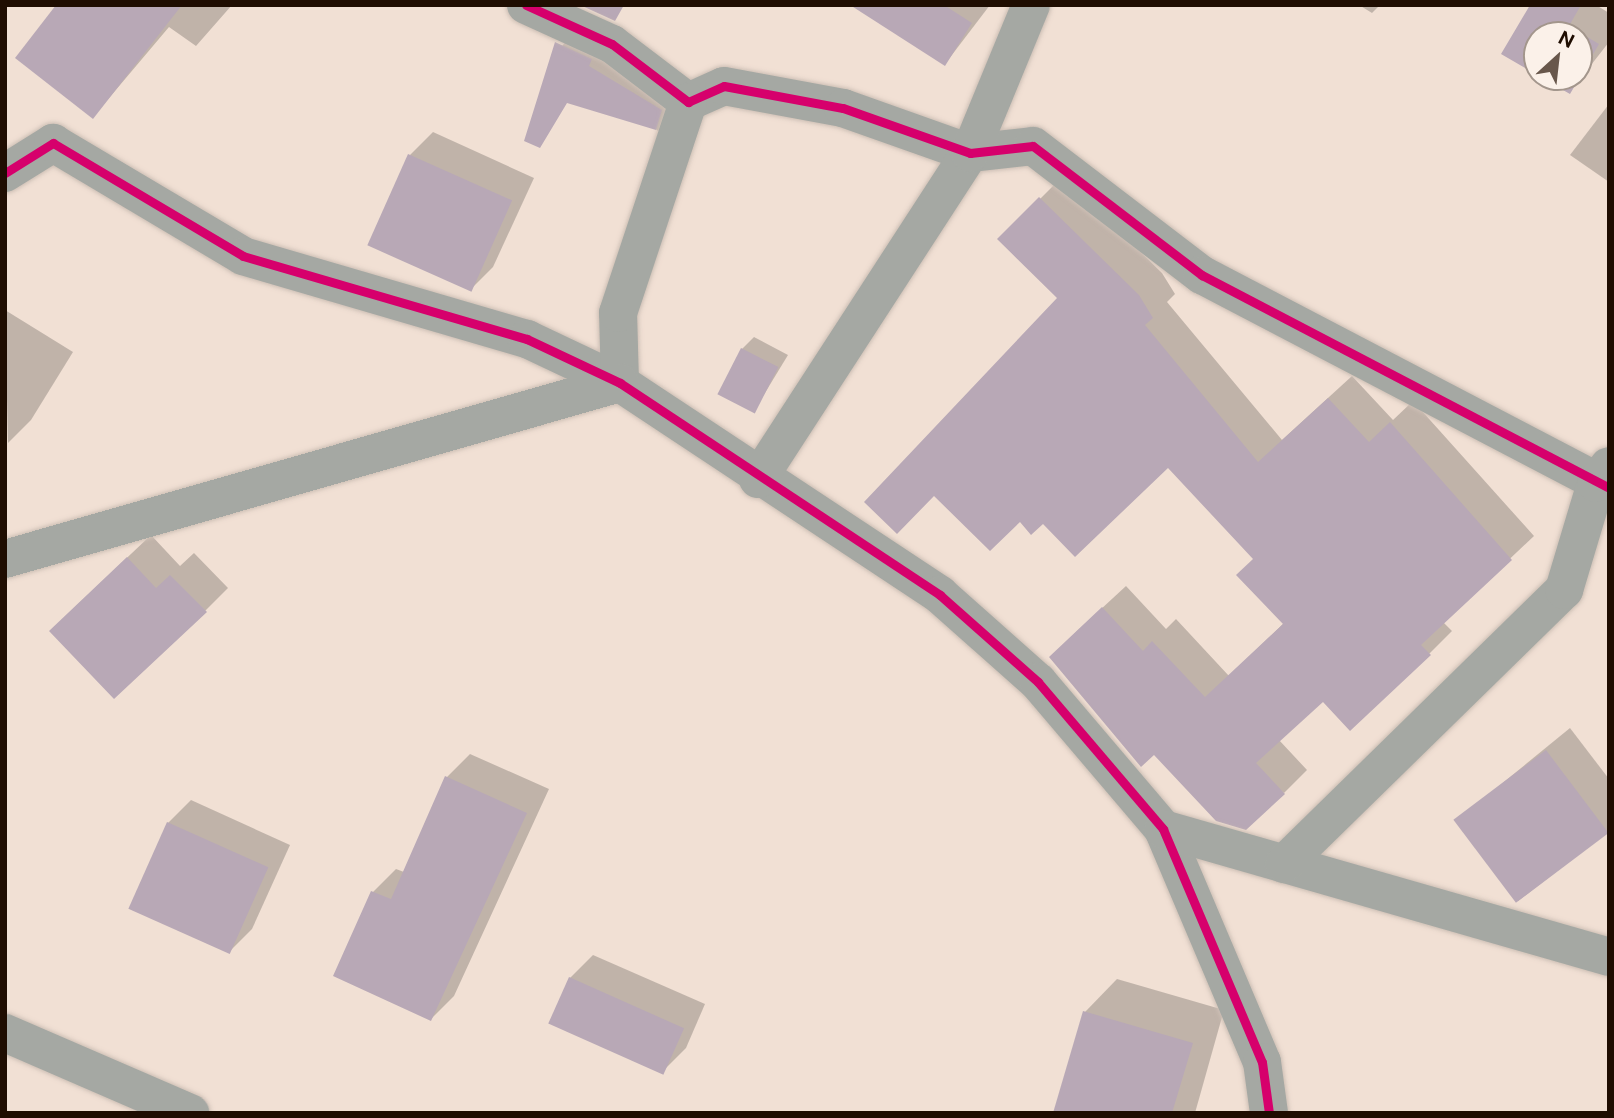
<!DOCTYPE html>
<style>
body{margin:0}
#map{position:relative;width:1614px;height:1118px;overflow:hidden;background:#f1e0d4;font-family:"Public Sans",sans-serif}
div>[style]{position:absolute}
.shadow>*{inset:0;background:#0003;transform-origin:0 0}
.building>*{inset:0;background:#b8a8b6;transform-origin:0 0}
.roads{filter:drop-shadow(0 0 2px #cdbfb5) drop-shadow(0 0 2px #cdbfb5)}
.street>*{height:38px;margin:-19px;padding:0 19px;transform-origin:19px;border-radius:19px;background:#a5a8a3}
.cycleway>*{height:9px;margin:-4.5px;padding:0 4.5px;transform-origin:4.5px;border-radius:4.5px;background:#d6006c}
span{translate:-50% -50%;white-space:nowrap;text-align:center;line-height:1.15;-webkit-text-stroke:5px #fbf1e9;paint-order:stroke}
.frame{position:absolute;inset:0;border:7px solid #1f0d01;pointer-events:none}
.north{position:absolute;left:1523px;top:21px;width:70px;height:70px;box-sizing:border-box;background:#fbf1e9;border:2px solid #a3968c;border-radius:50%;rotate:27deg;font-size:19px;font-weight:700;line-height:28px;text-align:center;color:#1f0d01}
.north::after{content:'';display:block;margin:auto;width:24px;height:32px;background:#68574b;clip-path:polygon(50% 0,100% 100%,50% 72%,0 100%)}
</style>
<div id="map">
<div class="shadow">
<div style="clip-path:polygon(58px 5px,232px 5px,196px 46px,169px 27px,93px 117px)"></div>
<div style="clip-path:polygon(853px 5px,990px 5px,945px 64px)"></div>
<div style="clip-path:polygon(1359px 5px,1380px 5px,1372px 13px)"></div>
<div style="clip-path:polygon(1532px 5px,1596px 5px,1609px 13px,1609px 42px,1570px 92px,1544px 77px,1579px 77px,1579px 35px,1537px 35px,1537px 73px)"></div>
<div style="left:577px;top:27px;width:128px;height:32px;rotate:38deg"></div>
<div style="clip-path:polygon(1609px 104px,1609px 182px,1570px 155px)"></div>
<div style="clip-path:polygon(433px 132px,534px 178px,493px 267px,470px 290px,410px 155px)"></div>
<div style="clip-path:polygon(1063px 176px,1162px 273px,1175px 294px,1167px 302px,1282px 440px,1352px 376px,1393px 420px,1413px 401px,1534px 536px,1443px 622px,1452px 631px,1429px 654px,1323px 700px,1279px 740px,1307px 770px,1284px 793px,1074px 634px,1126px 586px,1166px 629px,1176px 619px,1229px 676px,1284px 623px,1255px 558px,1060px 298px,1000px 239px)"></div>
<div style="clip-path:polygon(5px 310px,73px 352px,31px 420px,8px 443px)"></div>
<div style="clip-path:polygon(754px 337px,788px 355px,754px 411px,742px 349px)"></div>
<div style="clip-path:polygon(151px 535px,180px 566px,194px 553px,228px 588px,205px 611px,74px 608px)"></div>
<div style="clip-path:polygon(1570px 728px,1609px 779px,1609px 831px,1518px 901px,1456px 821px)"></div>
<div style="clip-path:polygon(470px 754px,549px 789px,454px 996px,431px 1019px,335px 975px,373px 892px,396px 869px,404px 872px,447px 777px)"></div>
<div style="clip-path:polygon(191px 800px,290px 845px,252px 929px,229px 952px,168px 823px)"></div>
<div style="clip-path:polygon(593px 955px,705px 1004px,686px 1048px,663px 1071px,570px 978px)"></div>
<div style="clip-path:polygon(1117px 979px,1224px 1010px,1195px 1113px,1055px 1113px,1085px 1012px)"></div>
</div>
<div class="building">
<div style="clip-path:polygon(56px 5px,182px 5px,93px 119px,15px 58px)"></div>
<div style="clip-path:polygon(580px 5px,624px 5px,615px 21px)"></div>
<div style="clip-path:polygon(850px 5px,944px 5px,972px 23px,945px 66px)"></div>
<div style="clip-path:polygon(1530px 5px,1581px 5px,1569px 26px,1599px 44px,1570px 94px,1540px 77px,1579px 77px,1579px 35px,1537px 35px,1537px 75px,1501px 54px)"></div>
<div style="clip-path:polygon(555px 42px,592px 59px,589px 66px,662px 110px,656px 130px,567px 103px,540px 148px,524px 141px)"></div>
<div style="left:408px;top:154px;width:114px;height:100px;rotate:24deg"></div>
<div style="clip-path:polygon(1039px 197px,1139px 295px,1153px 318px,1145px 325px,1258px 462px,1328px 398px,1369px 442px,1390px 422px,1512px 560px,1421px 645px,1431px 655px,1350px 731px,1323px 702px,1256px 763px,1285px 794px,1246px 830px,1216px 821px,1154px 755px,1141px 767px,1049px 657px,1102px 607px,1143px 651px,1152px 641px,1205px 697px,1283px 624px,1236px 575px,1253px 559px,1168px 468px,1075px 557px,1043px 524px,1031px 535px,1020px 522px,990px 551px,934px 496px,897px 534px,864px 502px,1057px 298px,997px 239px)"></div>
<div style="left:741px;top:348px;width:42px;height:52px;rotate:27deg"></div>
<div style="clip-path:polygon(127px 557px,156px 588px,170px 575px,207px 612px,114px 699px,49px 631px)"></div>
<div style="left:1546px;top:750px;width:104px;height:116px;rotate:53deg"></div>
<div style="clip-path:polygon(445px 776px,527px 813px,431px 1021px,333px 976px,371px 891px,391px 899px)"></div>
<div style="left:167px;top:822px;width:111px;height:95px;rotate:24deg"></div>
<div style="left:569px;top:977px;width:126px;height:51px;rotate:24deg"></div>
<div style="clip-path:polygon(1083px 1011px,1193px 1043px,1172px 1113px,1053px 1113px)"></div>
</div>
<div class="roads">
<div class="street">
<div style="left:526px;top:5px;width:94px;rotate:24.4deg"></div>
<div style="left:612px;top:44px;width:96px;rotate:37.3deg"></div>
<div style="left:688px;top:102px;width:39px;rotate:-24deg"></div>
<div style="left:724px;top:86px;width:121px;rotate:10.5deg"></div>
<div style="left:843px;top:108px;width:135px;rotate:19.5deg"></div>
<div style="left:970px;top:153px;width:63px;rotate:-6.3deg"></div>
<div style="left:1033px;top:146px;width:213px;rotate:37.4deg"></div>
<div style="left:1202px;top:275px;width:459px;rotate:27.6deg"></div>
<div style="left:5px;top:173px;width:57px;rotate:-32deg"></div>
<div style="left:53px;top:143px;width:221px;rotate:30.7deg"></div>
<div style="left:243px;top:256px;width:296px;rotate:16.3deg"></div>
<div style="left:527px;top:339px;width:103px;rotate:25.3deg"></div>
<div style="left:620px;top:383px;width:384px;rotate:33.5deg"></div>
<div style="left:940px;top:595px;width:131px;rotate:41.6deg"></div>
<div style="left:1038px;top:682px;width:193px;rotate:49.6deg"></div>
<div style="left:1163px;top:829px;width:253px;rotate:67deg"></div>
<div style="left:1262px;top:1062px;width:51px;rotate:82.2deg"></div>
<div style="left:620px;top:383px;width:70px;rotate:-91.6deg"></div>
<div style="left:618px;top:313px;width:222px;rotate:-71.6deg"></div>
<div style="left:758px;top:479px;width:389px;rotate:-57deg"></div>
<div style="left:970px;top:153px;width:160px;rotate:-67.6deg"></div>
<div style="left:5px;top:559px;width:640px;rotate:-15.97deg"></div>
<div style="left:1163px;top:829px;width:464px;rotate:16deg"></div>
<div style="left:1284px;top:864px;width:392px;rotate:-44.4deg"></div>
<div style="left:1564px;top:590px;width:112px;rotate:-73.3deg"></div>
<div style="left:1596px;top:483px;width:21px;rotate:-53deg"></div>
<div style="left:5px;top:1033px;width:202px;rotate:23.4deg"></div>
</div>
</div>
<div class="cycleway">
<div style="left:526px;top:5px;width:94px;rotate:24.4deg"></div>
<div style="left:612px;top:44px;width:96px;rotate:37.3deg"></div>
<div style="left:688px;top:102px;width:39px;rotate:-24deg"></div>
<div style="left:724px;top:86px;width:121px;rotate:10.5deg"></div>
<div style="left:843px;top:108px;width:135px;rotate:19.5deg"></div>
<div style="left:970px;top:153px;width:63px;rotate:-6.3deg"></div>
<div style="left:1033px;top:146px;width:213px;rotate:37.4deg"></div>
<div style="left:1202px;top:275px;width:459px;rotate:27.6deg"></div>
<div style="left:5px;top:173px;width:57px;rotate:-32deg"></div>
<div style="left:53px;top:143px;width:221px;rotate:30.7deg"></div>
<div style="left:243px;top:256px;width:296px;rotate:16.3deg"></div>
<div style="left:527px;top:339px;width:103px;rotate:25.3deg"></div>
<div style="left:620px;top:383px;width:384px;rotate:33.5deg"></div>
<div style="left:940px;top:595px;width:131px;rotate:41.6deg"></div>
<div style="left:1038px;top:682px;width:193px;rotate:49.6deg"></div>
<div style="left:1163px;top:829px;width:253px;rotate:67deg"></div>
<div style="left:1262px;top:1062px;width:51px;rotate:82.2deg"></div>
</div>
<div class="frame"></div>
<div class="north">N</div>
</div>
